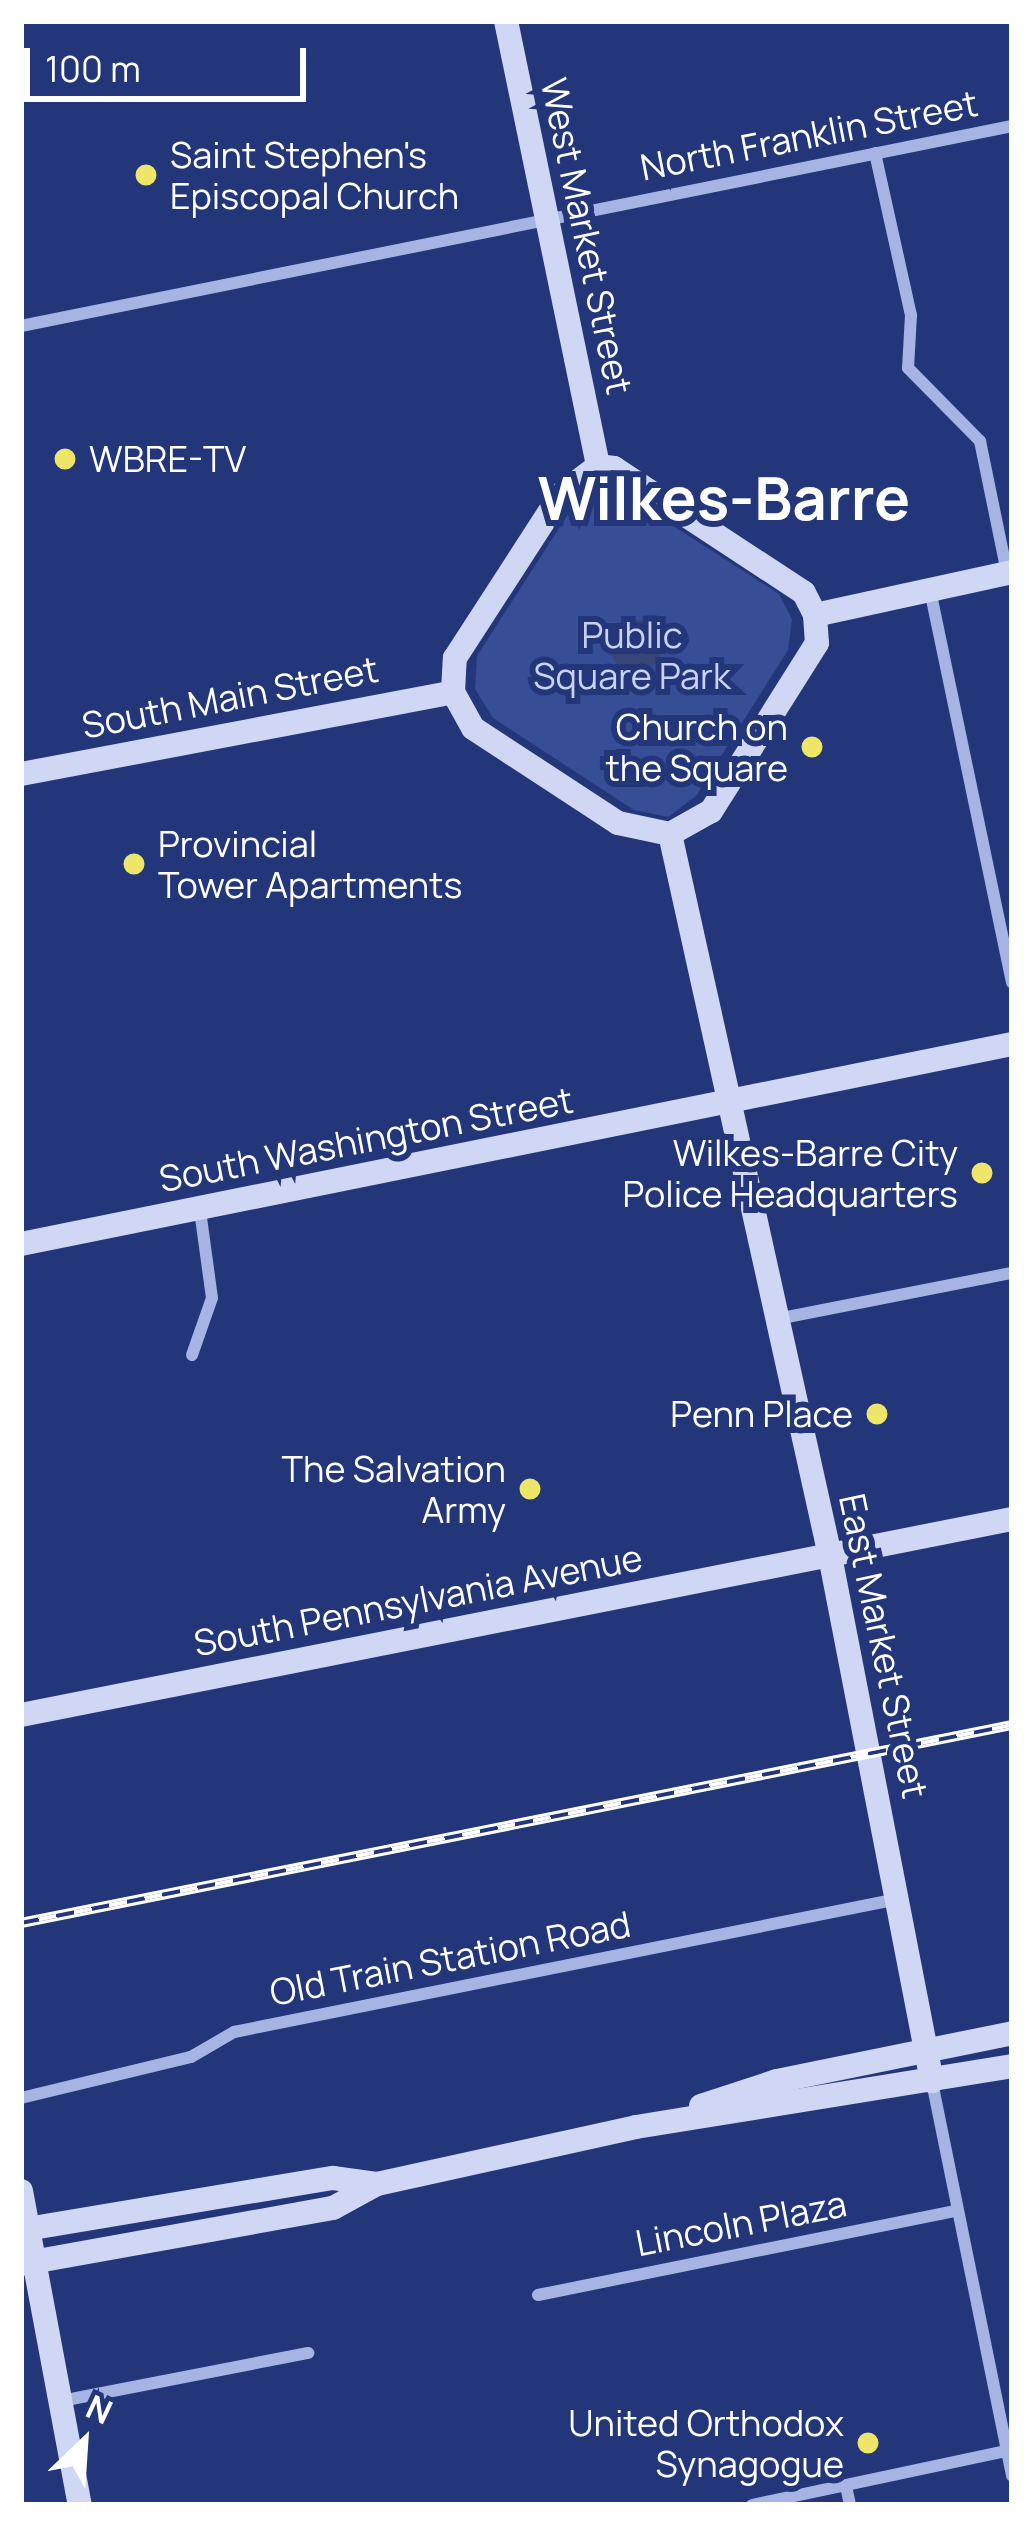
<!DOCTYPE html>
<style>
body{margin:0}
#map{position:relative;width:1033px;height:2526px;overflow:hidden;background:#23367a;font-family:Manrope,sans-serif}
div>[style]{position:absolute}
.green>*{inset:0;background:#374e97}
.water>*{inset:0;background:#374577}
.round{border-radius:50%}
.street>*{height:12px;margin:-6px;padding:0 6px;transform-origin:6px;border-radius:6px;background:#a6b4e4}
.secondary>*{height:24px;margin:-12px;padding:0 12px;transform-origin:12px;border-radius:12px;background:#cfd7f4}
.rail>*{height:10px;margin-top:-5px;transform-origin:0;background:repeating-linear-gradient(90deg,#23367a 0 18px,#fff 0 36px);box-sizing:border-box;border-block:3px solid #fff}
.dots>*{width:33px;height:33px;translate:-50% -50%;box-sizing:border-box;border:6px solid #23367a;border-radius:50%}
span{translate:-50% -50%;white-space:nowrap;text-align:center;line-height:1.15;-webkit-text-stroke:12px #23367a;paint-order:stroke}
.street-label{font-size:36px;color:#fff}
.poi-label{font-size:36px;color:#fff}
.left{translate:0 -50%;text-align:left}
.right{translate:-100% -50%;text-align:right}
.park-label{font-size:36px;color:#c9d3f4}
.town-label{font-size:60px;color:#fff;font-weight:700}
.frame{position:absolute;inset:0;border:24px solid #fff;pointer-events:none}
.north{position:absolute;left:24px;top:2382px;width:120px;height:120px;-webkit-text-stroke:9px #23367a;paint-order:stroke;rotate:25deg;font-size:33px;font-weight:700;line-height:48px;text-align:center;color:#fff}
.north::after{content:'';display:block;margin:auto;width:42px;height:54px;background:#fff;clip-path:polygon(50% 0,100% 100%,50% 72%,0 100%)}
.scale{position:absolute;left:24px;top:48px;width:282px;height:54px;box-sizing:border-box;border:6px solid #fff;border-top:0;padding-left:15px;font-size:36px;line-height:42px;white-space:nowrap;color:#fff;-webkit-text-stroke:9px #23367a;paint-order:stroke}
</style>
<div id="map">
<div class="green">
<div style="clip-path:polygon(598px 495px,633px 500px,779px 594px,792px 619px,788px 650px,696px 796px,668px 817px,634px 810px,493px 718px,475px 689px,477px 656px,570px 511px)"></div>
</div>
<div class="water">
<div class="round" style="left:610px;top:620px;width:52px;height:52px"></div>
</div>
<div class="street">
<div style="left:875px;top:153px;width:166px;rotate:77.5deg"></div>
<div style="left:911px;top:315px;width:53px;rotate:93.2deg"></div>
<div style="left:908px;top:368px;width:103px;rotate:45.4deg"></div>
<div style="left:980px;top:441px;width:135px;rotate:78.4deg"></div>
<div style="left:21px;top:326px;width:1011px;rotate:-11.41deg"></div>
<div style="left:930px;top:590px;width:401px;rotate:78.2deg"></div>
<div style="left:777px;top:1319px;width:239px;rotate:-11.1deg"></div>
<div style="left:192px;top:1355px;width:60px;rotate:-70.7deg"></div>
<div style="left:212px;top:1298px;width:89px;rotate:-97.8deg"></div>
<div style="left:932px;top:2082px;width:402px;rotate:78.5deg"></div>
<div style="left:21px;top:2098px;width:175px;rotate:-13.6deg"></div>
<div style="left:191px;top:2057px;width:50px;rotate:-30.2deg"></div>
<div style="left:234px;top:2032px;width:677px;rotate:-11.33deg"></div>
<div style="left:538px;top:2295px;width:426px;rotate:-11.4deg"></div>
<div style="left:61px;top:2401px;width:252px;rotate:-11deg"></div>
<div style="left:846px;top:2486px;width:19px;rotate:78deg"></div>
<div style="left:752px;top:2505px;width:265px;rotate:-12deg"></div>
</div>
<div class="secondary">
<div style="left:506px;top:21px;width:454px;rotate:78.3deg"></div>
<div style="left:598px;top:466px;width:16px;rotate:7deg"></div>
<div style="left:614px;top:468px;width:227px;rotate:33.3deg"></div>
<div style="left:804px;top:593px;width:25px;rotate:63deg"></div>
<div style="left:815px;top:615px;width:28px;rotate:86deg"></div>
<div style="left:817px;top:643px;width:199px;rotate:122.2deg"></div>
<div style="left:711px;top:811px;width:47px;rotate:150.7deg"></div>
<div style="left:670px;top:834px;width:53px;rotate:-168.1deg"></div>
<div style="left:618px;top:823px;width:173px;rotate:-146.8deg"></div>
<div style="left:473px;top:728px;width:41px;rotate:-119.1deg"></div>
<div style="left:453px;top:692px;width:34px;rotate:-87deg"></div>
<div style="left:455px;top:658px;width:195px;rotate:-57.1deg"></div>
<div style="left:561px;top:494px;width:46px;rotate:-37.1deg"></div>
<div style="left:815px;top:615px;width:202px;rotate:-12.3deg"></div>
<div style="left:21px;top:774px;width:440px;rotate:-10.7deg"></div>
<div style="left:670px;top:834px;width:740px;rotate:77.5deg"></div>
<div style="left:830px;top:1556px;width:535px;rotate:79.01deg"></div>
<div style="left:21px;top:1244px;width:1011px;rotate:-11.41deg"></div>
<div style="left:21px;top:1715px;width:1010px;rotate:-11.19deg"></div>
<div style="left:701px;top:2106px;width:80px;rotate:-18.2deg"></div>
<div style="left:777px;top:2081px;width:240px;rotate:-11.5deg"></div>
<div style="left:21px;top:2191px;width:319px;rotate:79.4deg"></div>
<div style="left:21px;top:2230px;width:316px;rotate:-9.5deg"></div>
<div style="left:333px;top:2178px;width:44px;rotate:7.8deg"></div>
<div style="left:21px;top:2264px;width:317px;rotate:-10.2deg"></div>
<div style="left:333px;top:2208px;width:50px;rotate:-28.6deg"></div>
<div style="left:377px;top:2184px;width:265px;rotate:-12.4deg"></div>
<div style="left:636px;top:2127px;width:381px;rotate:-9.2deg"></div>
</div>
<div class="rail">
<div style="left:21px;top:1923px;width:1011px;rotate:-11.3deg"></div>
</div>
<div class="dots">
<div style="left:146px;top:175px;background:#efe669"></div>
<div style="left:65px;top:459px;background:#efe669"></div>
<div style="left:812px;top:747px;background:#efe669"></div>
<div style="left:134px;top:864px;background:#efe669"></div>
<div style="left:982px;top:1173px;background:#efe669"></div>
<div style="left:877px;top:1414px;background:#efe669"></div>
<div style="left:530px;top:1489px;background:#efe669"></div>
<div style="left:868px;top:2443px;background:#efe669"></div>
</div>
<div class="street-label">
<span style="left:809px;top:135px;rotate:-11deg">North Franklin Street</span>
<span style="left:587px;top:236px;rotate:78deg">West Market Street</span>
<span style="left:230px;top:697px;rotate:-11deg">South Main Street</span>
<span style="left:366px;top:1139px;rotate:-11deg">South Washington Street</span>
<span style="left:418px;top:1600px;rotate:-11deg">South Pennsylvania Avenue</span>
<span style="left:884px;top:1646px;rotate:78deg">East Market Street</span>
<span style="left:450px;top:1958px;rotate:-11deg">Old Train Station Road</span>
<span style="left:741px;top:2223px;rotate:-11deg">Lincoln Plaza</span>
</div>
<div class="poi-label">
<span class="left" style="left:170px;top:175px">Saint Stephen's<br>Episcopal Church</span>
<span class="left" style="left:89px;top:459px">WBRE-TV</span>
<span class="right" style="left:788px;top:747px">Church on<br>the Square</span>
<span class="left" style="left:158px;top:864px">Provincial<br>Tower Apartments</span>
<span class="right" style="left:958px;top:1173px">Wilkes-Barre City<br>Police Headquarters</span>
<span class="right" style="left:853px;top:1414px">Penn Place</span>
<span class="right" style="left:506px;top:1489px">The Salvation<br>Army</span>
<span class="right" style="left:844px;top:2443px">United Orthodox<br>Synagogue</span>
</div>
<div class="park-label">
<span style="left:632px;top:655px">Public<br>Square Park</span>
</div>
<div class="town-label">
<span style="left:724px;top:497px">Wilkes-Barre</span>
</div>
<div class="frame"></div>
<div class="north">N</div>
<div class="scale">100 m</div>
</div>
